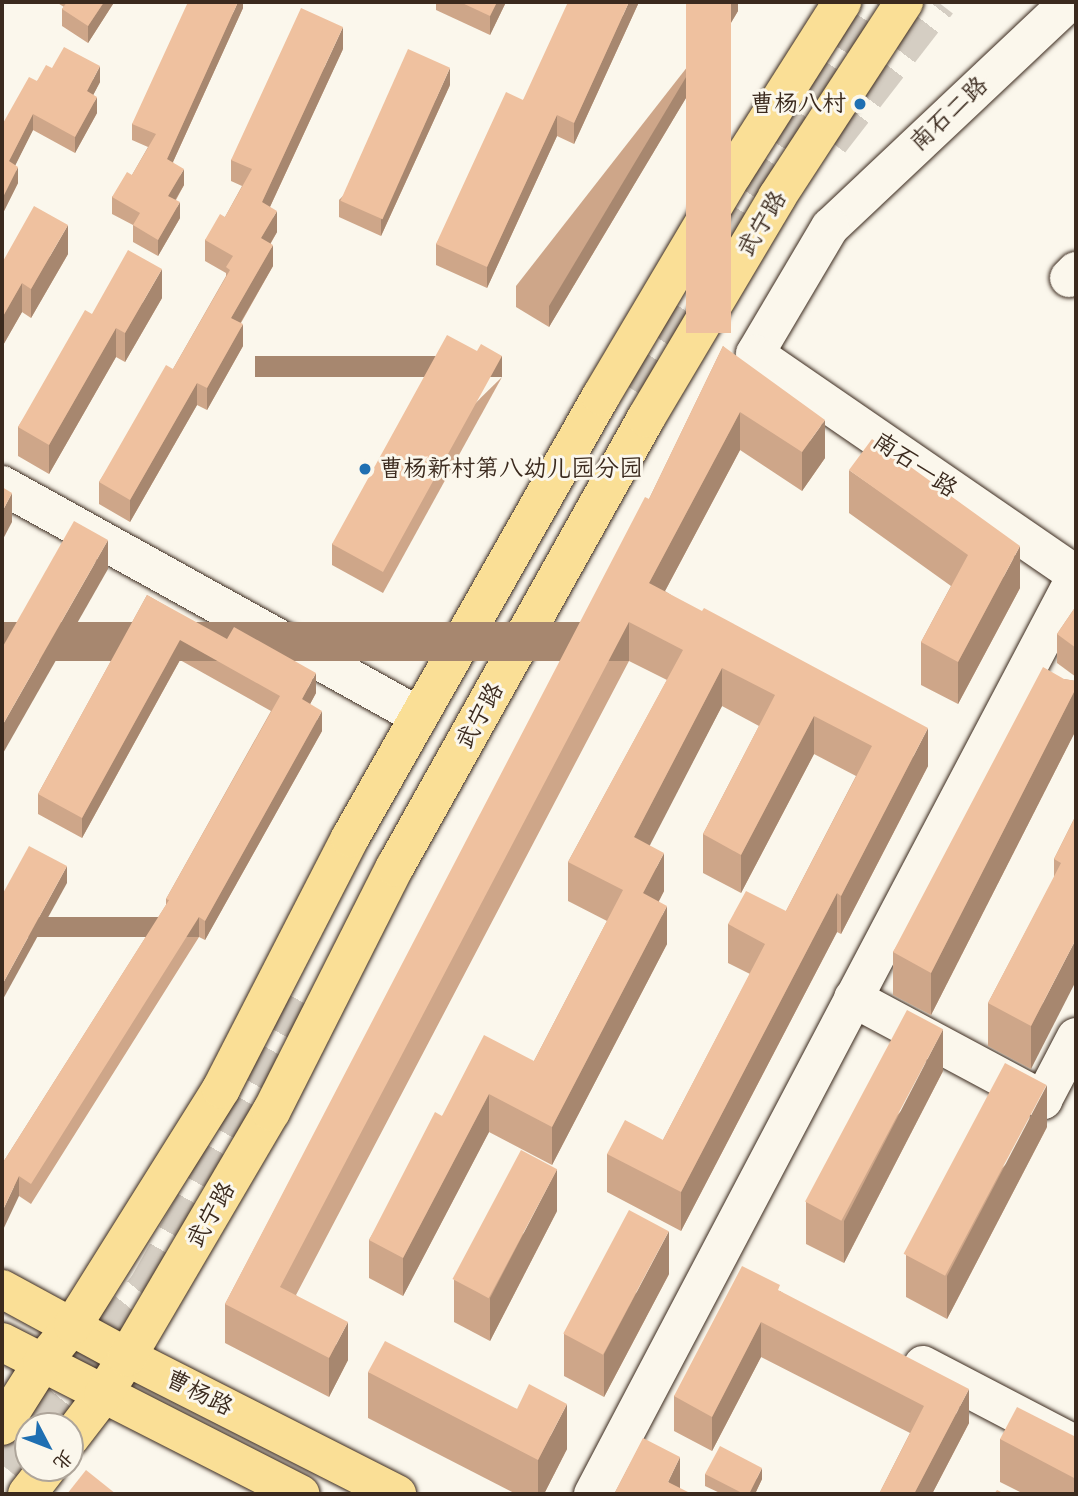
<!DOCTYPE html>
<meta charset="utf-8">
<style>
body{margin:0}
#map{position:relative;width:1078px;height:1496px;overflow:hidden;background:#fbf7ec;font-family:"Comic Neue","LXGW WenKai TC",sans-serif}
div>[style]{position:absolute}
.highway-tunnel>*{height:38px;margin-top:-19px;transform-origin:0;background:repeating-linear-gradient(90deg,#d5cec3 0 38px,transparent 0 57px)}
.roads{filter:drop-shadow(0 0 2px #3b2a1e) drop-shadow(0 0 2px #3b2a1e)}
.minor>*{height:38px;margin:-19px;padding:0 19px;transform-origin:19px;border-radius:19px;background:#fbf7ec}
.major>*{height:38px;margin:-19px;padding:0 19px;transform-origin:19px;border-radius:19px;background:#fadf96}
.wall>*{inset:0;background:#cea689}
.shaded-wall>*{inset:0;background:#a7876f;transform-origin:0 0}
.building>*{inset:0;background:#efc19f;transform-origin:0 0}
.dots>*{width:19px;height:19px;translate:-50% -50%;box-sizing:border-box;border:4px solid #fbf7ec;border-radius:50%}
span{translate:-50% -50%;white-space:nowrap;text-align:center;line-height:1.15;-webkit-text-stroke:6px #fbf7ec;paint-order:stroke}
.poi-label{font-size:24px;color:#3b2a1e}
.right{translate:-100% -50%;text-align:right}
.left{translate:0 -50%;text-align:left}
.street-label{font-size:24px;color:#3b2a1e}
.frame{position:absolute;inset:0;border:4px solid #3b2a1e;pointer-events:none}
.north{position:absolute;left:14px;top:1412px;width:70px;height:70px;box-sizing:border-box;background:#fbf7ec;border:2px solid #aea59a;border-radius:50%;rotate:132deg;font-size:19px;font-weight:700;line-height:28px;text-align:center;color:#3b2a1e}
.north::after{content:'';display:block;margin:auto;width:24px;height:32px;background:#1f6fb2;clip-path:polygon(50% 0,100% 100%,50% 72%,0 100%)}
</style>
<div id="map">
<div class="highway-tunnel">
<div style="left:830px;top:141px;width:176px;rotate:-52.2deg"></div>
<div style="left:627px;top:386px;width:457px;rotate:-57.2deg"></div>
<div style="left:34px;top:1426px;width:181px;rotate:-50.8deg"></div>
<div style="left:148px;top:1286px;width:328px;rotate:-60.6deg"></div>
<div style="left:2px;top:1465px;width:41px;rotate:-50.9deg"></div>
</div>
<div class="roads">
<div class="minor">
<div style="left:1069px;top:2px;width:328px;rotate:136.7deg"></div>
<div style="left:830px;top:227px;width:147px;rotate:120.6deg"></div>
<div style="left:755px;top:354px;width:390px;rotate:34.5deg"></div>
<div style="left:1069px;top:278px;width:10px;rotate:-45deg"></div>
<div style="left:2px;top:485px;width:477px;rotate:29deg"></div>
<div style="left:853px;top:998px;width:216px;rotate:28.2deg"></div>
<div style="left:1043px;top:1100px;width:71px;rotate:-62.4deg"></div>
<div style="left:923px;top:1365px;width:173px;rotate:27.6deg"></div>
<div style="left:593px;top:1494px;width:1037px;rotate:-62.25deg"></div>
</div>
<div class="major">
<div style="left:2px;top:1289px;width:142px;rotate:28.5deg"></div>
<div style="left:127px;top:1357px;width:303px;rotate:26.9deg"></div>
<div style="left:2px;top:1342px;width:335px;rotate:27deg"></div>
<div style="left:2px;top:1426px;width:75px;rotate:-57.6deg"></div>
<div style="left:42px;top:1363px;width:49px;rotate:-50.8deg"></div>
<div style="left:73px;top:1325px;width:279px;rotate:-57.9deg"></div>
<div style="left:221px;top:1089px;width:282px;rotate:-62.8deg"></div>
<div style="left:350px;top:838px;width:508px;rotate:-60.41deg"></div>
<div style="left:601px;top:396px;width:258px;rotate:-59.3deg"></div>
<div style="left:733px;top:174px;width:204px;rotate:-57.6deg"></div>
<div style="left:70px;top:1438px;width:54px;rotate:-52.5deg"></div>
<div style="left:103px;top:1395px;width:45px;rotate:-57.7deg"></div>
<div style="left:127px;top:1357px;width:284px;rotate:-59.6deg"></div>
<div style="left:271px;top:1112px;width:275px;rotate:-63.2deg"></div>
<div style="left:395px;top:867px;width:514px;rotate:-60.79deg"></div>
<div style="left:646px;top:418px;width:257px;rotate:-59.3deg"></div>
<div style="left:777px;top:197px;width:233px;rotate:-56.9deg"></div>
<div style="left:27px;top:1494px;width:33px;rotate:-52deg"></div>
</div>
</div>
<div class="wall">
<div style="clip-path:polygon(56px 2px,113px 2px,113px 4px,88px 43px,62px 26px,62px 9px,64px 7px)"></div>
<div style="clip-path:polygon(243px 2px,243px 8px,173px 162px,184px 185px,176px 200px,180px 218px,158px 256px,133px 242px,133px 225px,112px 214px,112px 197px,132px 175px,148px 147px,132px 140px,132px 124px)"></div>
<div style="clip-path:polygon(436px 2px,506px 2px,490px 35px,436px 10px)"></div>
<div style="clip-path:polygon(639px 2px,574px 144px,557px 136px,487px 288px,436px 265px,436px 244px,523px 100px)"></div>
<div style="clip-path:polygon(738px 2px,738px 11px,549px 327px,516px 307px,516px 286px)"></div>
<div style="clip-path:polygon(343px 49px,270px 207px,277px 232px,271px 243px,273px 266px,241px 323px,243px 346px,207px 410px,197px 405px,130px 522px,99px 504px,99px 482px,173px 369px,226px 276px,226px 273px,205px 261px,205px 240px,225px 217px,242px 186px,231px 181px,231px 160px)"></div>
<div style="clip-path:polygon(52px 68px,100px 82px,93px 95px,97px 113px,75px 153px,33px 130px,15px 165px,18px 183px,2px 215px,2px 125px,37px 81px)"></div>
<div style="clip-path:polygon(450px 85px,381px 236px,339px 217px,339px 200px)"></div>
<div style="clip-path:polygon(68px 254px,31px 318px,22px 312px,2px 347px,2px 263px)"></div>
<div style="clip-path:polygon(162px 298px,125px 362px,116px 357px,49px 474px,18px 456px,18px 427px,92px 314px)"></div>
<div style="clip-path:polygon(723px 346px,825px 458px,802px 491px,740px 450px,665px 591px,928px 766px,841px 934px,837px 932px,681px 1231px,607px 1192px,607px 1154px,663px 1140px,750px 974px,728px 963px,728px 924px,786px 911px,856px 776px,814px 754px,741px 893px,703px 873px,703px 834px,759px 726px,722px 706px,649px 845px,664px 891px,659px 901px,667px 944px,552px 1165px,489px 1132px,403px 1296px,369px 1278px,369px 1240px,442px 1116px,534px 1061px,607px 921px,568px 901px,568px 862px,667px 680px,629px 661px,296px 1295px,348px 1360px,329px 1397px,225px 1343px,225px 1304px,649px 499px)"></div>
<div style="clip-path:polygon(502px 377px,383px 593px,332px 565px,332px 544px)"></div>
<div style="clip-path:polygon(849px 470px,1020px 588px,958px 704px,921px 685px,921px 642px,951px 586px,849px 513px)"></div>
<div style="clip-path:polygon(147px 595px,316px 693px,310px 704px,322px 731px,205px 940px,199px 937px,31px 1204px,19px 1196px,2px 1164px,166px 905px,166px 899px,271px 711px,180px 660px,82px 838px,38px 814px,38px 794px)"></div>
<div style="clip-path:polygon(1076px 606px,1076px 677px,1057px 663px,1057px 634px)"></div>
<div style="clip-path:polygon(1064px 679px,1076px 681px,1076px 730px,931px 1015px,893px 995px,893px 952px)"></div>
<div style="clip-path:polygon(1076px 815px,1031px 1069px,988px 1046px,988px 1003px,1054px 878px,1054px 859px)"></div>
<div style="clip-path:polygon(943px 1071px,844px 1263px,806px 1244px,806px 1202px)"></div>
<div style="clip-path:polygon(1047px 1127px,947px 1319px,906px 1297px,906px 1255px)"></div>
<div style="clip-path:polygon(557px 1211px,490px 1341px,454px 1322px,454px 1280px)"></div>
<div style="clip-path:polygon(669px 1274px,604px 1397px,564px 1376px,564px 1334px)"></div>
<div style="clip-path:polygon(780px 1291px,969px 1423px,932px 1494px,880px 1494px,880px 1492px,910px 1433px,761px 1357px,712px 1451px,674px 1431px,674px 1396px)"></div>
<div style="clip-path:polygon(368px 1372px,517px 1409px,567px 1449px,544px 1494px,516px 1494px,368px 1418px)"></div>
<div style="clip-path:polygon(1076px 1437px,1076px 1494px,1024px 1494px,1000px 1482px,1000px 1439px)"></div>
<div style="clip-path:polygon(705px 1474px,762px 1479px,755px 1494px,722px 1494px,705px 1486px)"></div>
</div>
<div class="shaded-wall">
<div style="clip-path:polygon(104px 2px,113px 2px,113px 4px,88px 43px,88px 26px)"></div>
<div style="clip-path:polygon(238px 2px,243px 2px,243px 8px,167px 175px,167px 159px)"></div>
<div style="clip-path:polygon(497px 2px,506px 2px,490px 35px,490px 16px)"></div>
<div style="clip-path:polygon(629px 2px,639px 2px,574px 144px,574px 123px)"></div>
<div style="clip-path:polygon(731px 2px,738px 2px,738px 11px,549px 327px,549px 306px)"></div>
<div style="clip-path:polygon(343px 27px,343px 49px,262px 224px,262px 202px)"></div>
<div style="clip-path:polygon(100px 66px,100px 82px,87px 107px,87px 91px)"></div>
<div style="clip-path:polygon(450px 68px,450px 85px,381px 236px,381px 220px)"></div>
<div style="clip-path:polygon(97px 97px,97px 113px,75px 153px,75px 137px)"></div>
<div style="clip-path:polygon(33px 114px,33px 130px,9px 178px,9px 161px)"></div>
<div style="clip-path:polygon(557px 115px,557px 136px,487px 288px,487px 267px)"></div>
<div style="clip-path:polygon(18px 167px,18px 183px,2px 215px,2px 199px)"></div>
<div style="clip-path:polygon(184px 169px,184px 185px,168px 212px,168px 196px)"></div>
<div style="clip-path:polygon(180px 202px,180px 218px,158px 256px,158px 240px)"></div>
<div style="clip-path:polygon(277px 211px,277px 232px,261px 259px,261px 238px)"></div>
<div style="clip-path:polygon(68px 225px,68px 254px,31px 318px,31px 289px)"></div>
<div style="clip-path:polygon(273px 245px,273px 266px,231px 339px,231px 318px)"></div>
<div style="clip-path:polygon(162px 269px,162px 298px,125px 362px,125px 333px)"></div>
<div style="clip-path:polygon(22px 283px,22px 312px,2px 347px,2px 318px)"></div>
<div style="clip-path:polygon(243px 324px,243px 346px,207px 410px,207px 388px)"></div>
<div style="clip-path:polygon(116px 328px,116px 357px,49px 474px,49px 445px)"></div>
<div style="left:502px;top:356px;width:21px;height:247px;rotate:90deg"></div>
<div style="clip-path:polygon(197px 383px,197px 405px,130px 522px,130px 500px)"></div>
<div style="clip-path:polygon(740px 412px,740px 450px,649px 621px,649px 583px)"></div>
<div style="clip-path:polygon(825px 420px,825px 458px,802px 491px,802px 452px)"></div>
<div style="clip-path:polygon(12px 493px,12px 522px,2px 541px,2px 512px)"></div>
<div style="clip-path:polygon(108px 540px,108px 569px,2px 755px,2px 726px)"></div>
<div style="clip-path:polygon(1020px 546px,1020px 588px,958px 704px,958px 662px)"></div>
<div style="left:629px;top:622px;width:39px;height:751px;rotate:90deg"></div>
<div style="clip-path:polygon(180px 640px,180px 660px,82px 838px,82px 818px)"></div>
<div style="clip-path:polygon(722px 668px,722px 706px,634px 876px,634px 837px)"></div>
<div style="clip-path:polygon(316px 673px,316px 693px,302px 719px,302px 699px)"></div>
<div style="clip-path:polygon(1076px 688px,1076px 730px,931px 1015px,931px 973px)"></div>
<div style="clip-path:polygon(322px 711px,322px 731px,205px 940px,205px 921px)"></div>
<div style="clip-path:polygon(814px 716px,814px 754px,741px 893px,741px 855px)"></div>
<div style="clip-path:polygon(928px 728px,928px 766px,841px 934px,841px 896px)"></div>
<div style="clip-path:polygon(664px 853px,664px 891px,643px 932px,643px 893px)"></div>
<div style="clip-path:polygon(67px 866px,67px 883px,2px 1001px,2px 985px)"></div>
<div style="clip-path:polygon(837px 893px,837px 932px,681px 1231px,681px 1192px)"></div>
<div style="clip-path:polygon(667px 906px,667px 944px,552px 1165px,552px 1127px)"></div>
<div style="left:199px;top:917px;width:20px;height:315px;rotate:90deg"></div>
<div style="clip-path:polygon(1076px 939px,1076px 981px,1031px 1069px,1031px 1026px)"></div>
<div style="clip-path:polygon(943px 1029px,943px 1071px,844px 1263px,844px 1221px)"></div>
<div style="clip-path:polygon(1047px 1085px,1047px 1127px,947px 1319px,947px 1276px)"></div>
<div style="clip-path:polygon(489px 1094px,489px 1132px,403px 1296px,403px 1258px)"></div>
<div style="clip-path:polygon(557px 1169px,557px 1211px,490px 1341px,490px 1298px)"></div>
<div style="clip-path:polygon(19px 1176px,19px 1196px,2px 1232px,2px 1212px)"></div>
<div style="clip-path:polygon(669px 1231px,669px 1274px,604px 1397px,604px 1354px)"></div>
<div style="clip-path:polygon(348px 1322px,348px 1360px,329px 1397px,329px 1358px)"></div>
<div style="clip-path:polygon(761px 1322px,761px 1357px,712px 1451px,712px 1417px)"></div>
<div style="clip-path:polygon(969px 1389px,969px 1423px,932px 1494px,914px 1494px)"></div>
<div style="clip-path:polygon(567px 1404px,567px 1449px,544px 1494px,538px 1494px,538px 1460px)"></div>
<div style="clip-path:polygon(680px 1457px,680px 1494px,668px 1482px)"></div>
<div style="clip-path:polygon(762px 1468px,762px 1479px,755px 1494px,749px 1494px)"></div>
</div>
<div class="building">
<div style="clip-path:polygon(67px 2px,104px 2px,88px 26px,62px 9px)"></div>
<div style="clip-path:polygon(188px 2px,238px 2px,167px 159px,184px 169px,168px 196px,180px 202px,158px 240px,133px 225px,140px 213px,112px 197px,127px 172px,132px 175px,156px 134px,132px 124px)"></div>
<div style="clip-path:polygon(460px 2px,497px 2px,490px 16px)"></div>
<div style="clip-path:polygon(568px 2px,629px 2px,574px 123px,557px 115px,487px 267px,436px 244px,506px 92px,523px 100px)"></div>
<div style="left:686px;top:2px;width:45px;height:331px"></div>
<div style="clip-path:polygon(301px 8px,343px 27px,262px 202px,277px 211px,261px 238px,273px 245px,231px 318px,243px 324px,207px 388px,197px 383px,130px 500px,99px 482px,166px 365px,173px 369px,230px 270px,226px 267px,233px 256px,205px 240px,220px 214px,225px 217px,252px 169px,231px 160px)"></div>
<div style="clip-path:polygon(64px 47px,100px 66px,87px 91px,97px 97px,75px 137px,33px 114px,9px 161px,18px 167px,2px 199px,2px 125px,29px 77px,37px 81px,46px 65px,52px 68px)"></div>
<div style="left:408px;top:49px;width:46px;height:166px;rotate:24deg"></div>
<div style="clip-path:polygon(34px 206px,68px 225px,31px 289px,22px 283px,2px 318px,2px 263px)"></div>
<div style="clip-path:polygon(128px 250px,162px 269px,125px 333px,116px 328px,49px 445px,18px 427px,85px 310px,92px 314px)"></div>
<div style="clip-path:polygon(447px 335px,477px 351px,481px 344px,502px 356px,383px 572px,332px 544px)"></div>
<div style="clip-path:polygon(723px 346px,825px 420px,802px 452px,740px 412px,649px 583px,702px 611px,704px 608px,928px 728px,841px 896px,837px 893px,681px 1192px,607px 1154px,625px 1120px,663px 1140px,765px 944px,728px 924px,746px 891px,786px 911px,872px 746px,814px 716px,741px 855px,703px 834px,775px 695px,722px 668px,634px 837px,664px 853px,643px 893px,667px 906px,552px 1127px,489px 1094px,403px 1258px,369px 1240px,435px 1112px,442px 1116px,484px 1035px,534px 1061px,623px 890px,568px 862px,683px 650px,629px 622px,280px 1287px,348px 1322px,329px 1358px,225px 1304px,645px 497px,649px 499px)"></div>
<div style="clip-path:polygon(872px 439px,1020px 546px,958px 662px,921px 642px,968px 555px,849px 470px)"></div>
<div style="clip-path:polygon(2px 487px,12px 493px,2px 512px)"></div>
<div style="clip-path:polygon(74px 521px,108px 540px,2px 726px,2px 648px)"></div>
<div style="clip-path:polygon(147px 595px,227px 639px,234px 627px,316px 673px,302px 699px,322px 711px,205px 921px,199px 917px,31px 1184px,19px 1176px,2px 1212px,2px 1164px,169px 900px,166px 899px,280px 696px,180px 640px,82px 818px,38px 794px)"></div>
<div style="clip-path:polygon(1076px 606px,1076px 648px,1057px 634px)"></div>
<div style="clip-path:polygon(1043px 667px,1064px 679px,1076px 681px,1076px 688px,931px 973px,893px 952px)"></div>
<div style="clip-path:polygon(1076px 815px,1076px 939px,1031px 1026px,988px 1003px,1061px 863px,1054px 859px)"></div>
<div style="clip-path:polygon(29px 846px,67px 866px,2px 985px,2px 895px)"></div>
<div style="left:907px;top:1010px;width:41px;height:217px;rotate:28deg"></div>
<div style="left:1005px;top:1063px;width:47px;height:216px;rotate:28deg"></div>
<div style="left:521px;top:1150px;width:41px;height:146px;rotate:28deg"></div>
<div style="left:629px;top:1210px;width:45px;height:140px;rotate:28deg"></div>
<div style="clip-path:polygon(742px 1266px,780px 1285px,778px 1290px,969px 1389px,914px 1494px,884px 1494px,880px 1492px,924px 1406px,761px 1322px,712px 1417px,674px 1396px)"></div>
<div style="clip-path:polygon(385px 1341px,517px 1409px,529px 1384px,567px 1404px,538px 1460px,368px 1372px)"></div>
<div style="clip-path:polygon(1017px 1407px,1076px 1437px,1076px 1479px,1000px 1439px)"></div>
<div style="clip-path:polygon(643px 1438px,680px 1457px,668px 1482px,692px 1494px,614px 1494px)"></div>
<div style="clip-path:polygon(720px 1446px,762px 1468px,749px 1494px,744px 1494px,705px 1474px)"></div>
<div style="clip-path:polygon(86px 1470px,116px 1494px,67px 1494px)"></div>
<div style="clip-path:polygon(997px 1490px,1005px 1494px,994px 1494px)"></div>
</div>
<div class="dots">
<div style="left:860px;top:104px;background:#1f6fb2"></div>
<div style="left:365px;top:469px;background:#1f6fb2"></div>
</div>
<div class="poi-label">
<span class="right" style="left:846px;top:104px">曹杨八村</span>
<span class="left" style="left:379px;top:469px">曹杨新村第八幼儿园分园</span>
</div>
<div class="street-label">
<span style="left:949px;top:114px;rotate:-43deg">南石二路</span>
<span style="left:762px;top:224px;rotate:-59deg">武宁路</span>
<span style="left:915px;top:465px;rotate:34deg">南石一路</span>
<span style="left:480px;top:716px;rotate:-61deg">武宁路</span>
<span style="left:211px;top:1215px;rotate:-60deg">武宁路</span>
<span style="left:199px;top:1393px;rotate:27deg">曹杨路</span>
</div>
<div class="frame"></div>
<div class="north">北</div>
</div>
